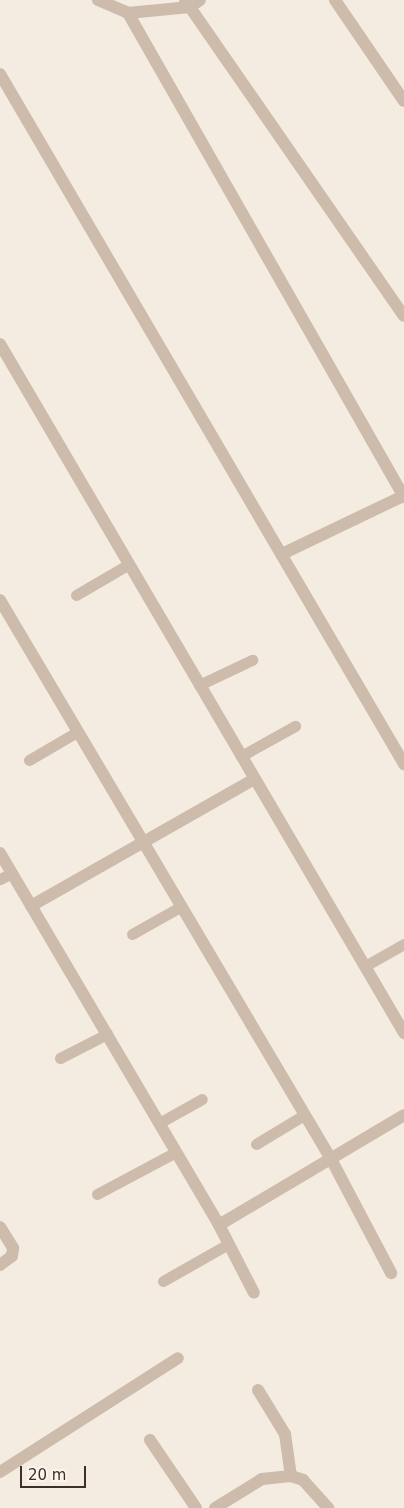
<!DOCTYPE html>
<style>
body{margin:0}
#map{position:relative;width:404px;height:1508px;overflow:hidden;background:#f4ebe1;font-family:"DejaVu Sans",sans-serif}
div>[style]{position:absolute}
.lane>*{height:11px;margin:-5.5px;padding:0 5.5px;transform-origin:5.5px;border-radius:5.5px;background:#cdbbac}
.street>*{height:12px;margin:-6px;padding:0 6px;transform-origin:6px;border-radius:6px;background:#cdbbac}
span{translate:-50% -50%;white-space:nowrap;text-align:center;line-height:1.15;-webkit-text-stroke:5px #fbf5ee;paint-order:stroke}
.scale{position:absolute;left:20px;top:1466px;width:66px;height:22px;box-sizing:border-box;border:2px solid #3b302b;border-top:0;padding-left:6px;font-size:15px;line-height:18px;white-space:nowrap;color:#3b302b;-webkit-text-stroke:4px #fbf5ee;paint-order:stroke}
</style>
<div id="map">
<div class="lane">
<div style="left:76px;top:595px;width:61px;rotate:-30.3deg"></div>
<div style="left:199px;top:685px;width:59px;rotate:-25.3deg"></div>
<div style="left:241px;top:756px;width:62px;rotate:-29.1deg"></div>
<div style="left:29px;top:760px;width:56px;rotate:-30.3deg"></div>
<div style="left:0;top:879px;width:13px;rotate:-27deg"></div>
<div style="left:132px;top:934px;width:55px;rotate:-29.4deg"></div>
<div style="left:365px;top:966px;width:45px;rotate:-29.4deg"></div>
<div style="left:60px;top:1058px;width:53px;rotate:-27.1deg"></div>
<div style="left:159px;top:1123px;width:49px;rotate:-29.2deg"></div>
<div style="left:256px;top:1144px;width:56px;rotate:-31.1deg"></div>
<div style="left:97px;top:1194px;width:89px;rotate:-28deg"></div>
<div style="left:163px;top:1281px;width:75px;rotate:-29.6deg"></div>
</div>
<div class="street">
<div style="left:98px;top:0;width:33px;rotate:23deg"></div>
<div style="left:128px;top:13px;width:62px;rotate:-5.5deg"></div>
<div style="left:190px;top:7px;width:12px;rotate:-35deg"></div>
<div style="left:185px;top:0;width:384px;rotate:55.3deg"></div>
<div style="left:335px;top:0;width:122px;rotate:55.7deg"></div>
<div style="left:128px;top:13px;width:557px;rotate:60.31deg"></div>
<div style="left:0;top:74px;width:800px;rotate:59.65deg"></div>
<div style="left:0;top:344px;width:799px;rotate:59.61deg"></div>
<div style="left:282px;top:554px;width:134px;rotate:-25.6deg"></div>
<div style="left:0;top:600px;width:650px;rotate:59.37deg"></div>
<div style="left:331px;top:1159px;width:129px;rotate:62.2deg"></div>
<div style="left:0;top:853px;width:432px;rotate:59.5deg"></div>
<div style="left:219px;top:1225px;width:76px;rotate:62.8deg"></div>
<div style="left:31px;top:906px;width:257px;rotate:-29.6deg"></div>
<div style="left:219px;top:1225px;width:215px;rotate:-30.7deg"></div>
<div style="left:0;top:1227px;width:25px;rotate:58deg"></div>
<div style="left:13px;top:1248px;width:8px;rotate:97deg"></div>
<div style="left:12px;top:1256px;width:15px;rotate:143deg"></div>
<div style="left:258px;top:1390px;width:52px;rotate:58.5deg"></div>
<div style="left:285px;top:1434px;width:42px;rotate:81.9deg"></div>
<div style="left:150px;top:1440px;width:82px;rotate:55.9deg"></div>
<div style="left:0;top:1472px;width:211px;rotate:-32.6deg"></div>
<div style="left:215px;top:1508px;width:55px;rotate:-31.7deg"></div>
<div style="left:262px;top:1479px;width:29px;rotate:-6deg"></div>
<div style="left:291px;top:1476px;width:13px;rotate:18deg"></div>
<div style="left:303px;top:1480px;width:38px;rotate:48deg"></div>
</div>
<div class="scale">20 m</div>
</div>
